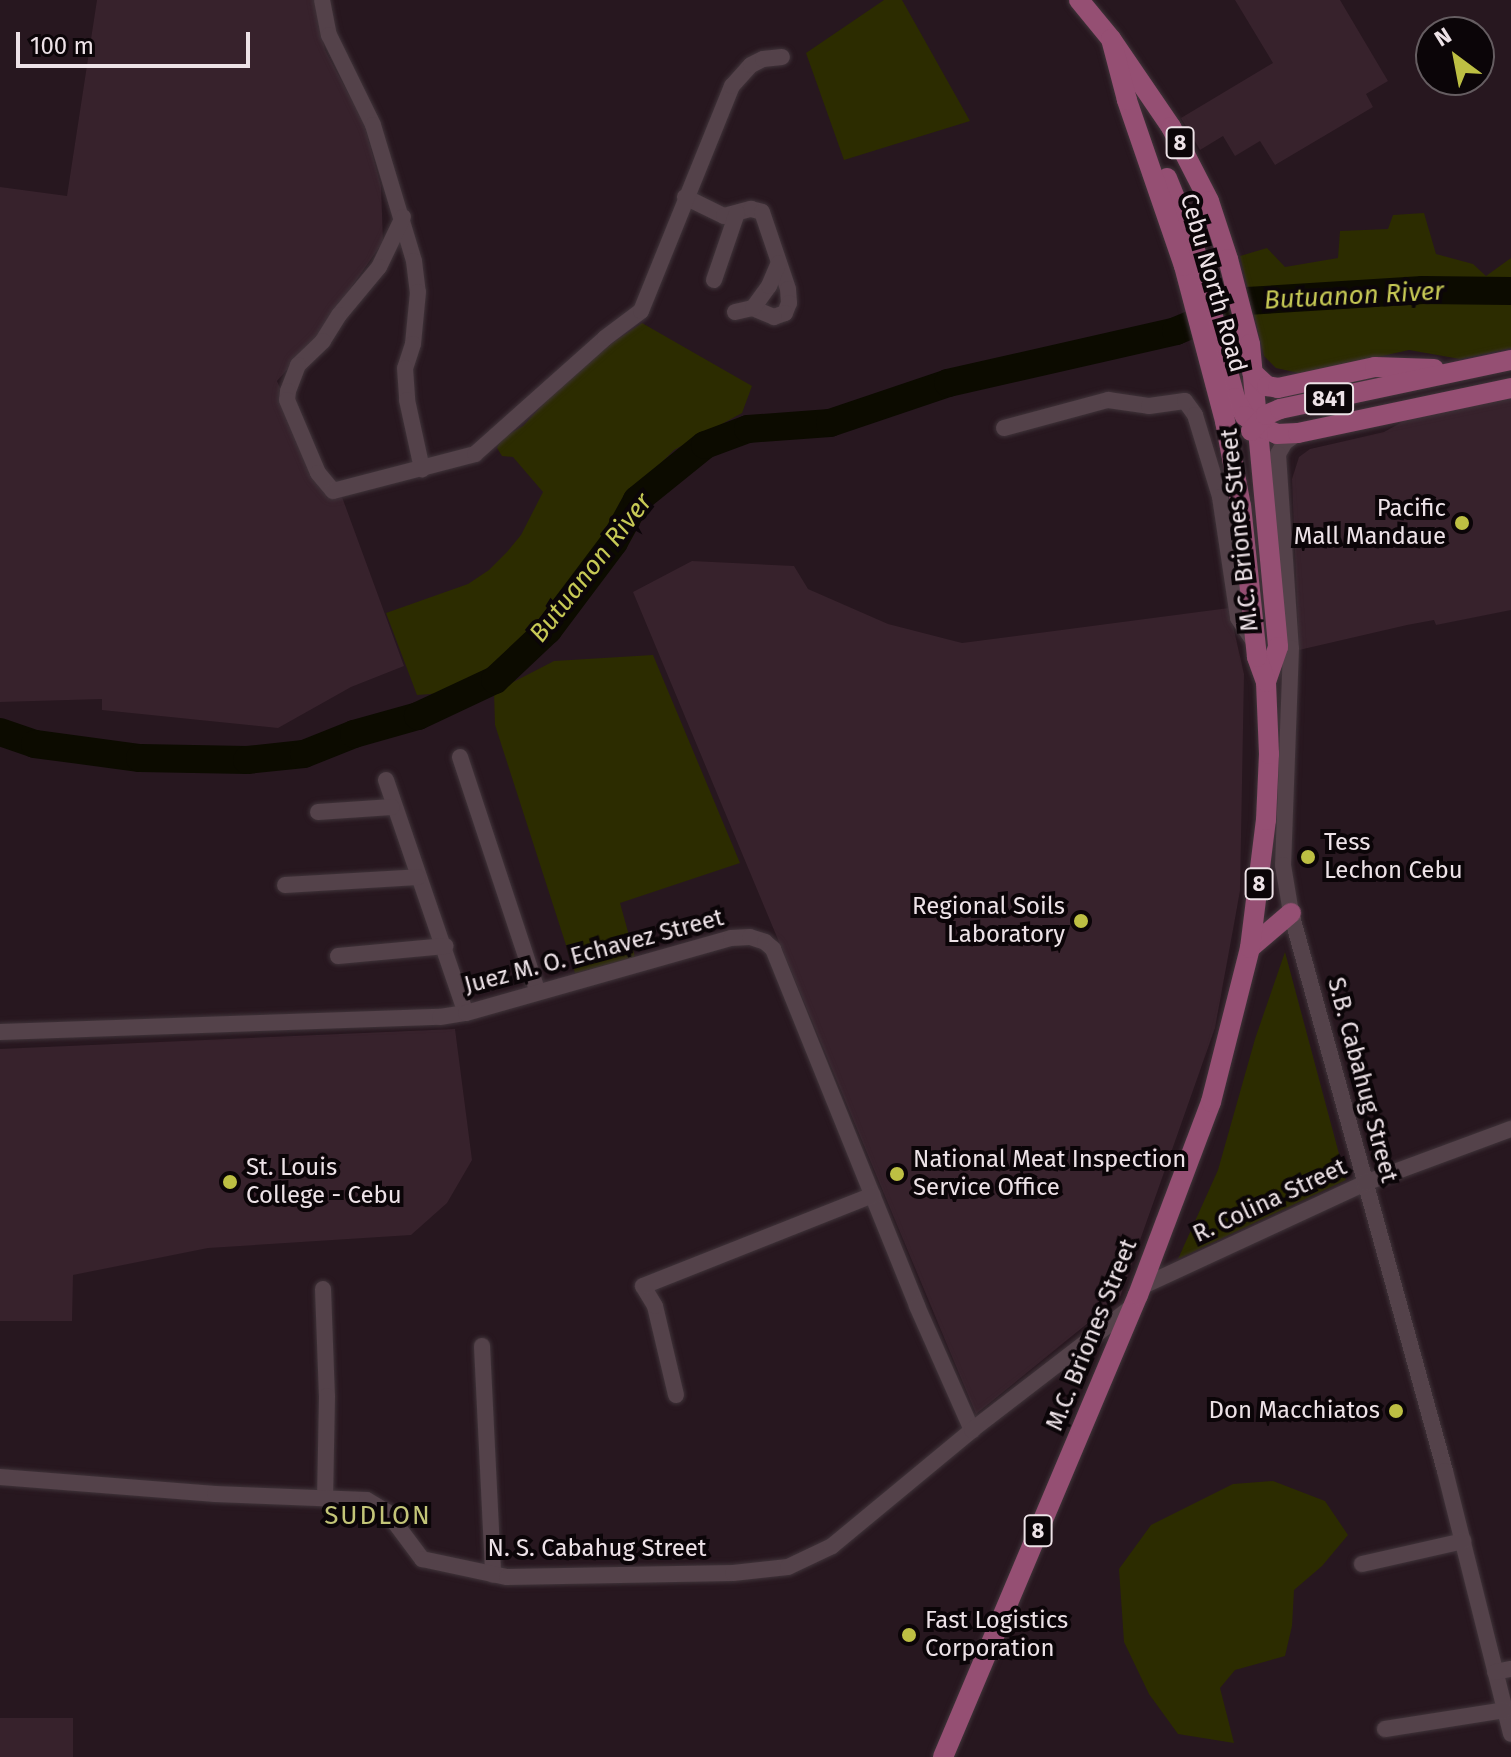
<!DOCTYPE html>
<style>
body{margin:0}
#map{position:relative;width:1511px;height:1757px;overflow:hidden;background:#27171f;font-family:"Fira Sans",sans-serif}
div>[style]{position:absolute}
.built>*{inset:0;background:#37222c;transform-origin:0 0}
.green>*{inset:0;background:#2c2c00}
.river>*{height:28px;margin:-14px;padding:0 14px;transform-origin:14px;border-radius:14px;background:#0c0b00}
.roads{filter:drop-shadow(0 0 2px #40343a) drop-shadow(0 0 2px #40343a)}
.minor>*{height:16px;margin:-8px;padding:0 8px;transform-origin:8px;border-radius:8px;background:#54424a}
.major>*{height:20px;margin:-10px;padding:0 10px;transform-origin:10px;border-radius:10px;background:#954f73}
.dots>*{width:22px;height:22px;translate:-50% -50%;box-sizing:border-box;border:4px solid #0b0508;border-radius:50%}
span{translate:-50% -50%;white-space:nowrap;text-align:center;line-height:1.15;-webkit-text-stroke:8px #0b0508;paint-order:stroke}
.shield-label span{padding:2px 6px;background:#0b0508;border:2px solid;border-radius:6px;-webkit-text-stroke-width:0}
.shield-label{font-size:22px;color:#ede2e7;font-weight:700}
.street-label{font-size:24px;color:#ede2e7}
.poi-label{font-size:24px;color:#ede2e7}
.right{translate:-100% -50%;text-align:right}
.left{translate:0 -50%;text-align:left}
.water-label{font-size:26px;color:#c7c955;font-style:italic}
.neighbourhood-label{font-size:26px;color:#c3c578;letter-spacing:2px}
.north{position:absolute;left:1415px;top:16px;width:80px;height:80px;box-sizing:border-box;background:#0b0508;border:2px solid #655d61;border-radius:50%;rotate:328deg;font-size:22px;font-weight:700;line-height:32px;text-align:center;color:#ede2e7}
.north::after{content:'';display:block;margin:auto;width:28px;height:36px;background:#bdbf43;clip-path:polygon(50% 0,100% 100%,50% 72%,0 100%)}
.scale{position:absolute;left:16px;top:32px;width:234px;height:36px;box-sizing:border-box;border:4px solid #ede2e7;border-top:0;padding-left:10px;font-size:24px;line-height:28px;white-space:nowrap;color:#ede2e7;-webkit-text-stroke:6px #0b0508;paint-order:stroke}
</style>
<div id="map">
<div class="built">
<div style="clip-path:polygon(97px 0,315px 0,325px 50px,364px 123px,381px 186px,383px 242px,317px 336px,277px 381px,327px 498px,342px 497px,404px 666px,351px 687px,278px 728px,102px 710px,102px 699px,0 702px,0 187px,67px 196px)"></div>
<div style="clip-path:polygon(1235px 0,1340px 0,1388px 81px,1366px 94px,1373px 107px,1275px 165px,1260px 141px,1235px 156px,1223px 136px,1200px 150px,1181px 118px,1273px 63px)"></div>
<div style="clip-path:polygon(1511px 394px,1511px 610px,1436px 625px,1434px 620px,1407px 625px,1299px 650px,1292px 479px,1299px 457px,1310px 449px,1384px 432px,1404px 421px)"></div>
<div style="clip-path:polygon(692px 561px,794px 566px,808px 589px,888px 624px,962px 643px,1229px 608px,1244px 674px,1240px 891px,1215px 1028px,1120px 1297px,976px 1414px,633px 592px)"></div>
<div style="clip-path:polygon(455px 1029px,472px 1160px,447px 1203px,411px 1235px,208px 1248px,73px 1275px,72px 1321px,0 1321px,0 1049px)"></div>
<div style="left:0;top:1718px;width:73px;height:39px"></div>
</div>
<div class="green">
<div style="clip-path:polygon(884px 0,902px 0,970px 121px,844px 160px,806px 53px)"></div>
<div style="clip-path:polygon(1424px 213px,1436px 254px,1473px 264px,1486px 276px,1511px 258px,1511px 348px,1460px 359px,1409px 350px,1303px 374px,1276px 368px,1264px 356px,1240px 256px,1267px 248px,1285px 267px,1338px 258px,1340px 231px,1388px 229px,1393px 215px)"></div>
<div style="clip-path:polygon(642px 323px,752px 386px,742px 413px,674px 450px,627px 497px,605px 542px,564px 599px,513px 656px,493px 672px,444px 693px,417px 695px,386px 613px,468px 584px,489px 570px,507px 552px,521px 535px,543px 492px,513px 457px,502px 456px,497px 448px,501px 439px,523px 426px,561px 385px,612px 343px)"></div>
<div style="clip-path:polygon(653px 655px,740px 863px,620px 903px,635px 957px,575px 973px,495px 725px,494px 692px,554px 661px)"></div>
<div style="clip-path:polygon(1285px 952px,1346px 1180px,1178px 1259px,1218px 1170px,1255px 1039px)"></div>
<div style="clip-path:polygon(1273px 1481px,1325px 1501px,1348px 1535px,1322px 1566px,1294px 1590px,1292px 1626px,1285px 1656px,1235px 1670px,1220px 1688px,1234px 1743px,1178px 1734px,1149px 1694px,1124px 1642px,1119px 1569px,1151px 1525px,1233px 1484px)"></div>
</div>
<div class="river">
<div style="left:0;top:732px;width:37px;rotate:19deg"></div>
<div style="left:35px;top:744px;width:106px;rotate:7.6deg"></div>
<div style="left:140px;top:758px;width:107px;rotate:1.1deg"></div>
<div style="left:247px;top:760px;width:57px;rotate:-6deg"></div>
<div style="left:304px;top:754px;width:54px;rotate:-21.8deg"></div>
<div style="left:354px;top:734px;width:66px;rotate:-15.7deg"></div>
<div style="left:418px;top:716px;width:85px;rotate:-25.1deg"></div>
<div style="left:495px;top:680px;width:73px;rotate:-43.3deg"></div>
<div style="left:548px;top:630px;width:110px;rotate:-53.1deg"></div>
<div style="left:614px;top:542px;width:48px;rotate:-61.3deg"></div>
<div style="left:637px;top:500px;width:87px;rotate:-39deg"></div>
<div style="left:705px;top:445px;width:46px;rotate:-20.4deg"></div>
<div style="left:748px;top:429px;width:82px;rotate:-4.2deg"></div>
<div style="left:830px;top:423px;width:125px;rotate:-18.7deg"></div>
<div style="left:948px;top:383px;width:234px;rotate:-12.8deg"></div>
<div style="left:1176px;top:331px;width:77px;rotate:-22.9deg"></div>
<div style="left:1247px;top:301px;width:176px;rotate:-3.6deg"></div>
<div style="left:1423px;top:290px;width:88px;rotate:0.7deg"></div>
</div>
<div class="roads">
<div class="minor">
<div style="left:322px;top:0;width:36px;rotate:79deg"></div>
<div style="left:329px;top:35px;width:100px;rotate:63.9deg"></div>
<div style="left:373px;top:125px;width:142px;rotate:73.2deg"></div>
<div style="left:414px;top:261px;width:31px;rotate:83deg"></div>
<div style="left:418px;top:292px;width:52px;rotate:95.5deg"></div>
<div style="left:413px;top:344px;width:25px;rotate:108deg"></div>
<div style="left:405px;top:368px;width:32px;rotate:86deg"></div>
<div style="left:407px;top:400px;width:71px;rotate:77.7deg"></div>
<div style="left:685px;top:197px;width:43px;rotate:26deg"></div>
<div style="left:724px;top:216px;width:28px;rotate:-15deg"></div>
<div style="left:751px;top:209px;width:11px;rotate:15deg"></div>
<div style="left:762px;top:212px;width:81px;rotate:71.3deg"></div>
<div style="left:788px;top:289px;width:14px;rotate:86deg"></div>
<div style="left:789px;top:303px;width:11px;rotate:112deg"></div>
<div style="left:785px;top:313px;width:12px;rotate:160deg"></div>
<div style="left:774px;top:317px;width:23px;rotate:-157deg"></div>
<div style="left:403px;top:217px;width:55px;rotate:115.6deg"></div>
<div style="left:379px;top:267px;width:62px;rotate:129.8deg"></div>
<div style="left:339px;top:315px;width:31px;rotate:122deg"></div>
<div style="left:323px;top:341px;width:35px;rotate:136deg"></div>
<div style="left:298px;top:365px;width:28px;rotate:111deg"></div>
<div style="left:288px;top:391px;width:9px;rotate:96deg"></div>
<div style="left:287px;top:400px;width:79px;rotate:67deg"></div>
<div style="left:318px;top:473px;width:23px;rotate:50deg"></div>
<div style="left:333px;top:491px;width:147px;rotate:-14.6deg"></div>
<div style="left:475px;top:454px;width:174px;rotate:-41.7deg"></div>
<div style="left:605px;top:338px;width:45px;rotate:-36.9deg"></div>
<div style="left:641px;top:311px;width:243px;rotate:-68deg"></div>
<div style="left:732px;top:86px;width:28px;rotate:-48deg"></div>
<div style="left:751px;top:65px;width:13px;rotate:-27deg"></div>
<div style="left:763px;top:59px;width:19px;rotate:-6deg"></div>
<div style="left:714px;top:280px;width:71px;rotate:-71.1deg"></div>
<div style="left:735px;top:312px;width:18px;rotate:-13deg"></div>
<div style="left:753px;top:308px;width:27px;rotate:-54deg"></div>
<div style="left:769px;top:286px;width:25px;rotate:-67deg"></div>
<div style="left:1004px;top:428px;width:108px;rotate:-15.1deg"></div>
<div style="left:1108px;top:400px;width:41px;rotate:8.3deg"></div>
<div style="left:1149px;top:406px;width:36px;rotate:-8deg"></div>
<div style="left:1185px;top:401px;width:17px;rotate:54deg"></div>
<div style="left:1195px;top:415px;width:86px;rotate:73deg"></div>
<div style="left:1220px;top:497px;width:122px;rotate:81.5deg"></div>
<div style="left:1238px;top:618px;width:32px;rotate:56deg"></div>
<div style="left:1298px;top:433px;width:16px;rotate:145deg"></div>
<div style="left:1285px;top:442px;width:14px;rotate:120deg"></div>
<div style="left:1278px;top:454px;width:194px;rotate:86.2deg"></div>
<div style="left:1291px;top:648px;width:217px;rotate:92.1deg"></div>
<div style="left:1283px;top:865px;width:49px;rotate:80.5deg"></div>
<div style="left:1291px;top:913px;width:579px;rotate:74.57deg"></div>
<div style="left:1445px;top:1471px;width:271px;rotate:75.9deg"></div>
<div style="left:460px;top:757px;width:245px;rotate:71.7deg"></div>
<div style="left:386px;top:780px;width:246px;rotate:71.1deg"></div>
<div style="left:318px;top:812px;width:74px;rotate:-3.9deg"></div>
<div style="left:285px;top:885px;width:133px;rotate:-3.4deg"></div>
<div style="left:338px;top:956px;width:108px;rotate:-5.3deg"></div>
<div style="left:0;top:1032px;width:440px;rotate:-2deg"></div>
<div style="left:440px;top:1017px;width:26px;rotate:-9deg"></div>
<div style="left:466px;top:1013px;width:275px;rotate:-15.8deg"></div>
<div style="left:731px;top:938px;width:19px;rotate:-3deg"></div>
<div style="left:750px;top:937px;width:16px;rotate:18deg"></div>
<div style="left:765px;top:942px;width:11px;rotate:41deg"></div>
<div style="left:773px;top:949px;width:385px;rotate:68deg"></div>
<div style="left:917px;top:1306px;width:136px;rotate:66.1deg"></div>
<div style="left:1141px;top:1287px;width:247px;rotate:-24.9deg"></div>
<div style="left:1365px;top:1183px;width:156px;rotate:-20.3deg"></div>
<div style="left:323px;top:1289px;width:107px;rotate:87.9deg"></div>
<div style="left:327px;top:1396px;width:103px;rotate:91.1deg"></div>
<div style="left:482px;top:1346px;width:229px;rotate:87.2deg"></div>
<div style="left:676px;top:1395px;width:91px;rotate:-103.3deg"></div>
<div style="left:655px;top:1306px;width:23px;rotate:-121deg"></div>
<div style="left:643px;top:1286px;width:247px;rotate:-21.6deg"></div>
<div style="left:0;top:1477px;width:216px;rotate:4.5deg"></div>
<div style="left:215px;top:1494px;width:152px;rotate:2.3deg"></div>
<div style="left:367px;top:1500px;width:23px;rotate:31deg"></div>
<div style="left:387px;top:1512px;width:59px;rotate:53.3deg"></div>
<div style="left:422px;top:1559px;width:87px;rotate:12deg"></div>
<div style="left:507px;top:1577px;width:226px;rotate:-1deg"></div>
<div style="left:733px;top:1573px;width:55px;rotate:-6.2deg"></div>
<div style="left:788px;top:1567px;width:49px;rotate:-25.5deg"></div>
<div style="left:832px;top:1546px;width:182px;rotate:-39.6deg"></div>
<div style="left:972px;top:1430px;width:203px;rotate:-37.6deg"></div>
<div style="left:1362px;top:1564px;width:104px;rotate:-12.8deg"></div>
<div style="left:1495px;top:1672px;width:16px;rotate:-11deg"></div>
<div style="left:1385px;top:1729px;width:121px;rotate:-9deg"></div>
</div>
<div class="major">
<div style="left:1079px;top:0;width:50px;rotate:50.6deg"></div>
<div style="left:1111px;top:39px;width:107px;rotate:55.7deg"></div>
<div style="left:1171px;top:127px;width:83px;rotate:62.8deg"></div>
<div style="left:1209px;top:201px;width:61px;rotate:71.9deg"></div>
<div style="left:1228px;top:259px;width:88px;rotate:75.5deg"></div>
<div style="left:1250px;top:344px;width:304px;rotate:84.7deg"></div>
<div style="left:1278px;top:647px;width:37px;rotate:109deg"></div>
<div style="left:1167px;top:178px;width:69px;rotate:67.9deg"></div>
<div style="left:1193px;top:242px;width:162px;rotate:74.9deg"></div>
<div style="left:1235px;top:398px;width:21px;rotate:61deg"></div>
<div style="left:1245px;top:416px;width:19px;rotate:36deg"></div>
<div style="left:1260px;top:427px;width:18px;rotate:22deg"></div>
<div style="left:1277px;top:434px;width:21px;rotate:-3deg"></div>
<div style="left:1298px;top:433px;width:218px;rotate:-11.9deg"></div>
<div style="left:1252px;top:372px;width:21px;rotate:43deg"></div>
<div style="left:1267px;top:386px;width:11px;rotate:10deg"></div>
<div style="left:1278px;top:388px;width:99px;rotate:-12.2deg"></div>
<div style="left:1375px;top:367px;width:59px;rotate:1.9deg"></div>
<div style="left:1251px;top:431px;width:22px;rotate:-47deg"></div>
<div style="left:1266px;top:415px;width:15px;rotate:-23deg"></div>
<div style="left:1280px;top:409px;width:236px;rotate:-12deg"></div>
<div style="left:1250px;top:948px;width:54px;rotate:-40.5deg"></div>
<div style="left:943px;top:1757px;width:501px;rotate:-67.12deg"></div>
<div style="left:1138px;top:1295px;width:206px;rotate:-69.3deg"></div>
<div style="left:1211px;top:1102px;width:159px;rotate:-75.8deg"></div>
<div style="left:1250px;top:948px;width:129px;rotate:-82.9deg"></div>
<div style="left:1266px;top:820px;width:66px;rotate:-87.4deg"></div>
<div style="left:1269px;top:754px;width:72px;rotate:-92.4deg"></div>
<div style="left:1266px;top:682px;width:27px;rotate:-110deg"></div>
<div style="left:1257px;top:657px;width:152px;rotate:-96deg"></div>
<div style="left:1241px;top:506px;width:86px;rotate:-100.7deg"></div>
<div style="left:1225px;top:421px;width:160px;rotate:-104.8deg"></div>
<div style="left:1184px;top:266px;width:176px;rotate:-109deg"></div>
<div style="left:1127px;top:100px;width:63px;rotate:-104.7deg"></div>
</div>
</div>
<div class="dots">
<div style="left:1462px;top:523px;background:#bdbf43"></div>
<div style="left:1308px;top:857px;background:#bdbf43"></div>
<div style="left:1081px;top:921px;background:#bdbf43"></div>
<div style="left:897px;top:1174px;background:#bdbf43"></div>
<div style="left:230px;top:1182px;background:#bdbf43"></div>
<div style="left:1396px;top:1411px;background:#bdbf43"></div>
<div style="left:909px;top:1635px;background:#bdbf43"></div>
</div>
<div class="shield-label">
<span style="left:1180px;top:143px">8</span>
<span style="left:1329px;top:399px">841</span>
<span style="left:1259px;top:884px">8</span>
<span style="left:1038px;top:1531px">8</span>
</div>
<div class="street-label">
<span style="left:1213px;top:283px;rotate:74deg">Cebu North Road</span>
<span style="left:1240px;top:530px;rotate:-96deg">M.C. Briones Street</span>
<span style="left:594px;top:952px;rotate:-15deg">Juez M. O. Echavez Street</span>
<span style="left:1362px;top:1080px;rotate:75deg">S.B. Cabahug Street</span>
<span style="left:1270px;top:1201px;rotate:-25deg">R. Colina Street</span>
<span style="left:1092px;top:1335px;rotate:-68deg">M.C. Briones Street</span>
<span style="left:597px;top:1549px">N. S. Cabahug Street</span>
</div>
<div class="poi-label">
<span class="right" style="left:1446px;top:523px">Pacific<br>Mall Mandaue</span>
<span class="left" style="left:1324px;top:857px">Tess<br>Lechon Cebu</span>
<span class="right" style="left:1065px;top:921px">Regional Soils<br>Laboratory</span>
<span class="left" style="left:913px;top:1174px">National Meat Inspection<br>Service Office</span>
<span class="left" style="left:246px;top:1182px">St. Louis<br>College - Cebu</span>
<span class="right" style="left:1380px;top:1411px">Don Macchiatos</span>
<span class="left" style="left:925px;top:1635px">Fast Logistics<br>Corporation</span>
</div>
<div class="water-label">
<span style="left:1354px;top:296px;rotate:-3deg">Butuanon River</span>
<span style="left:591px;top:568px;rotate:-52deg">Butuanon River</span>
</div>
<div class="neighbourhood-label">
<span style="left:378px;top:1516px">SUDLON</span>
</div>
<div class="north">N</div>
<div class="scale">100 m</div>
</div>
